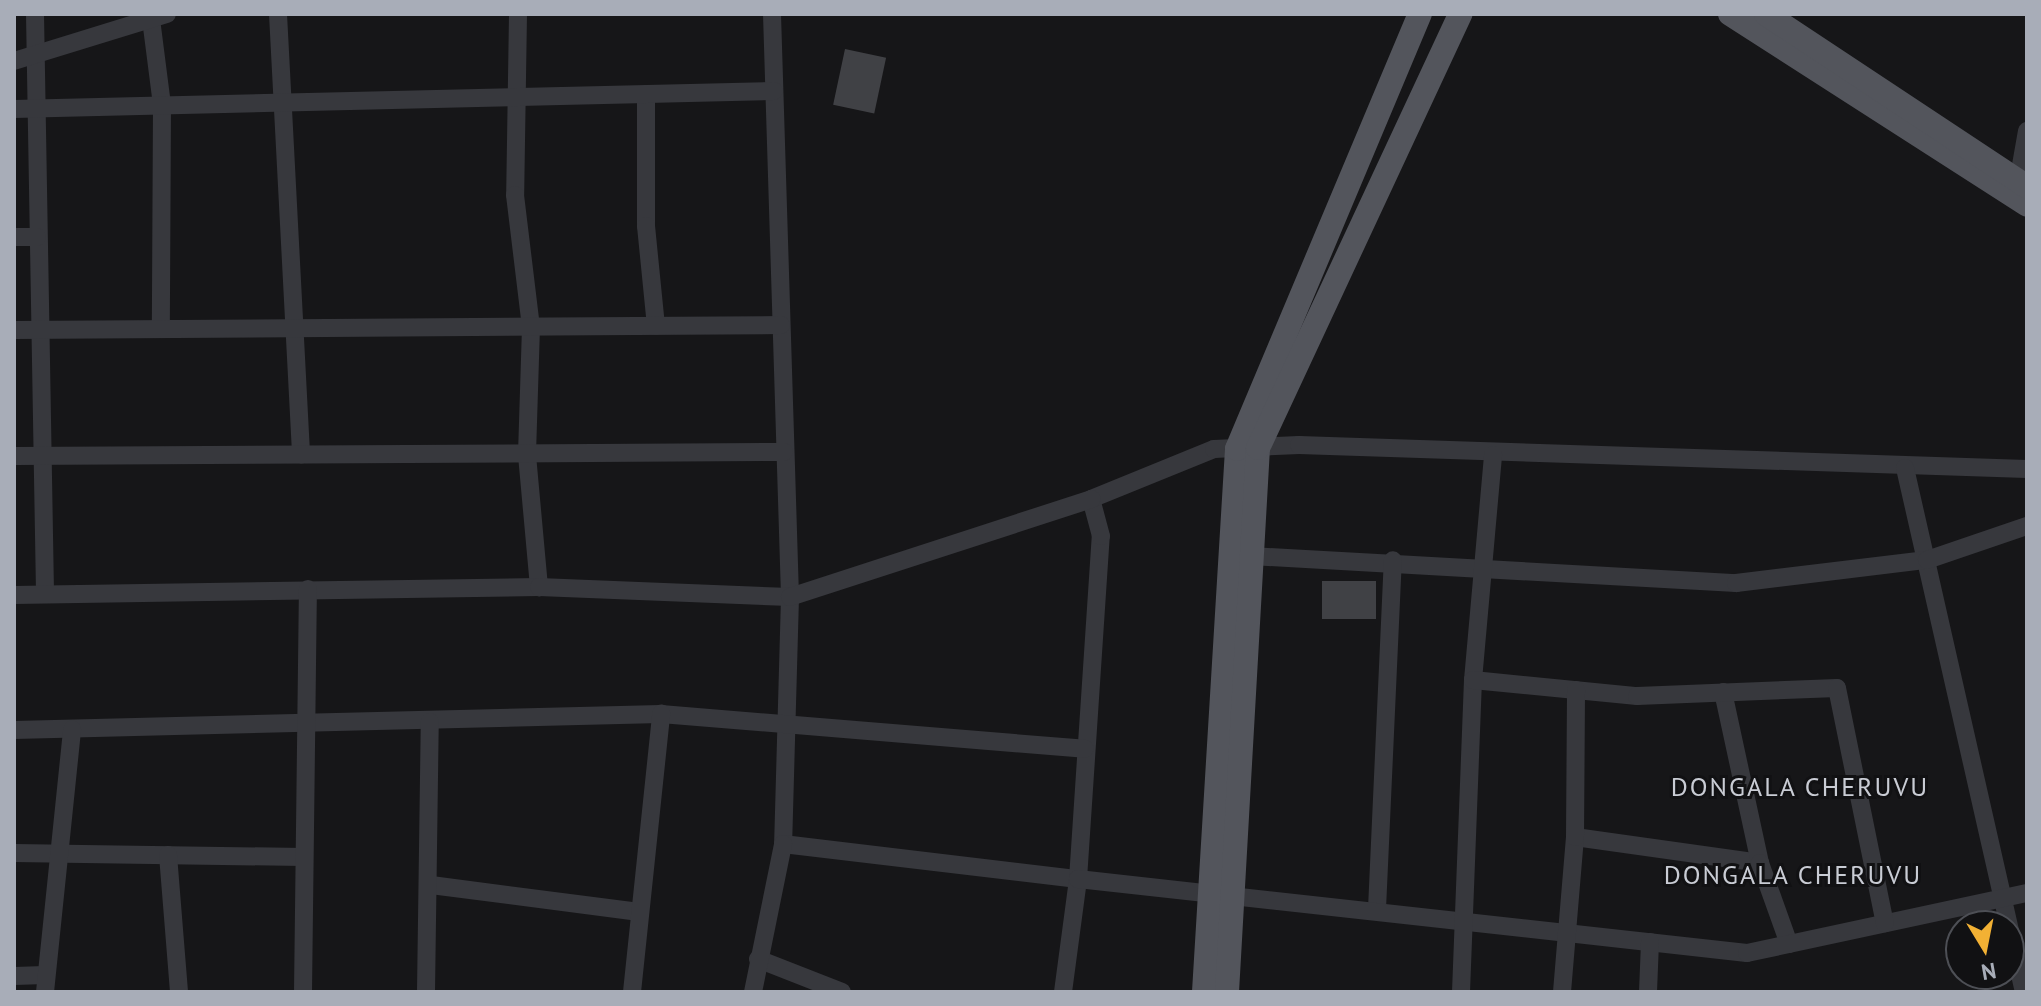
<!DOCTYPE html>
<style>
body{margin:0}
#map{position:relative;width:2041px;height:1006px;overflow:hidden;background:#161618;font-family:"PT Sans",sans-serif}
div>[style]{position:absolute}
.building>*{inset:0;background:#404145;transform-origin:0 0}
.minor>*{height:18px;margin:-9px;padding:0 9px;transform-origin:9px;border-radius:9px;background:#37383d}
.major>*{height:24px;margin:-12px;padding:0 12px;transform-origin:12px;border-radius:12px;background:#53555c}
span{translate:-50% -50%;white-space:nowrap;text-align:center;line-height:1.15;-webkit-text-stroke:6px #111113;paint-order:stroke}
.neighbourhood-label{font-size:26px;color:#c9ccd4;letter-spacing:2px}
.frame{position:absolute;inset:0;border:16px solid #a8adb8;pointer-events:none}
.north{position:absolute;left:1945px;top:910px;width:80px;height:80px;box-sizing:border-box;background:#111113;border:2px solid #4d4f55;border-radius:50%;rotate:170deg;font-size:22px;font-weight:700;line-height:32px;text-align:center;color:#a8adb8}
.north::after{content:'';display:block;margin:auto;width:28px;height:36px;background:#f2b134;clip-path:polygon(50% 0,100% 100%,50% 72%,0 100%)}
</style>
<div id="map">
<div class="building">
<div style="left:845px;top:49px;width:42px;height:57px;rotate:12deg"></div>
<div style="left:1322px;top:581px;width:54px;height:38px"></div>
</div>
<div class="minor">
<div style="left:35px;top:14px;width:580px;rotate:89.01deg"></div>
<div style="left:278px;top:14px;width:441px;rotate:87deg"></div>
<div style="left:518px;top:14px;width:181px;rotate:90.9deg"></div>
<div style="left:515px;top:195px;width:133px;rotate:83.1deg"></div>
<div style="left:531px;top:327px;width:128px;rotate:91.8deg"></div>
<div style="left:527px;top:455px;width:133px;rotate:84.8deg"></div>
<div style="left:772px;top:14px;width:583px;rotate:88.23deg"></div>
<div style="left:790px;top:597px;width:247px;rotate:91.6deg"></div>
<div style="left:783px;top:844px;width:297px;rotate:6.8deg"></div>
<div style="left:1078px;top:879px;width:344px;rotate:-86.2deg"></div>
<div style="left:1101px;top:536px;width:38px;rotate:-105deg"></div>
<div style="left:1091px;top:499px;width:133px;rotate:-22.1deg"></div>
<div style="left:1214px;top:449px;width:85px;rotate:-2.7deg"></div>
<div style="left:1299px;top:445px;width:728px;rotate:1.89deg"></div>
<div style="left:151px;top:19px;width:87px;rotate:82.7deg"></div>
<div style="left:162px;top:105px;width:224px;rotate:90.3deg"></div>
<div style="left:14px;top:61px;width:160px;rotate:-17.1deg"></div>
<div style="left:646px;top:94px;width:132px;rotate:90deg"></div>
<div style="left:646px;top:226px;width:100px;rotate:84.3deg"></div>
<div style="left:14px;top:109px;width:760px;rotate:-1.36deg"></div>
<div style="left:2018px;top:182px;width:52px;rotate:-80deg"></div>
<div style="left:14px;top:237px;width:23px"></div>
<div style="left:14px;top:330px;width:767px;rotate:-0.37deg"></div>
<div style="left:14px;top:456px;width:770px;rotate:-0.3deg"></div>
<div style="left:1905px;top:468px;width:537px;rotate:77.21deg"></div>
<div style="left:1251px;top:556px;width:486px;rotate:3.2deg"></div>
<div style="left:1736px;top:583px;width:192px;rotate:-6.9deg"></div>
<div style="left:1927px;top:560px;width:106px;rotate:-18.8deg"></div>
<div style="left:14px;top:595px;width:525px;rotate:-0.87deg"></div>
<div style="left:539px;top:587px;width:251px;rotate:2.3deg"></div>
<div style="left:790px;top:597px;width:317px;rotate:-18deg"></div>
<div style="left:1473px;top:680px;width:226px;rotate:-84.9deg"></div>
<div style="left:14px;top:730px;width:647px;rotate:-1.42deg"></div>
<div style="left:661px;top:714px;width:425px;rotate:4.7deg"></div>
<div style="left:1575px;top:837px;width:187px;rotate:8deg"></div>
<div style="left:1760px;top:863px;width:175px;rotate:-102.2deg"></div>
<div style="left:14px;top:853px;width:290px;rotate:0.8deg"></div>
<div style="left:168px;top:855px;width:137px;rotate:85.4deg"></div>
<div style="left:1760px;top:863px;width:86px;rotate:70.3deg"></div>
<div style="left:431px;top:885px;width:210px;rotate:7.4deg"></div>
<div style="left:1377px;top:909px;width:349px;rotate:-87.4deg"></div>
<div style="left:758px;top:959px;width:90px;rotate:21.4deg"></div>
<div style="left:14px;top:976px;width:31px;rotate:-2deg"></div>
<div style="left:45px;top:992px;width:264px;rotate:-84.1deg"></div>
<div style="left:303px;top:992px;width:403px;rotate:-89.3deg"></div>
<div style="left:426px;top:992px;width:270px;rotate:-89.2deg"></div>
<div style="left:632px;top:992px;width:280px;rotate:-84deg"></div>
<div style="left:753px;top:992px;width:151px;rotate:-78.5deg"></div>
<div style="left:1063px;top:992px;width:114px;rotate:-82.4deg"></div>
<div style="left:1078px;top:879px;width:673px;rotate:6.31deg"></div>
<div style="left:1747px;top:953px;width:286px;rotate:-12.1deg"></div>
<div style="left:1461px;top:992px;width:312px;rotate:-87.8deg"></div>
<div style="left:1473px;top:680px;width:165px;rotate:5.6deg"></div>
<div style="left:1637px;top:696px;width:200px;rotate:-2.3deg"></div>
<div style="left:1837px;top:688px;width:240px;rotate:78.5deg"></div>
<div style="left:1562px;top:992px;width:156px;rotate:-85.2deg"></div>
<div style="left:1575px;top:837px;width:147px;rotate:-89.6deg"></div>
<div style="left:1648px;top:992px;width:50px;rotate:-87.7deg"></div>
</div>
<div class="major">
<div style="left:1730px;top:14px;width:353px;rotate:32.7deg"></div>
<div style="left:1766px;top:14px;width:313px;rotate:33.5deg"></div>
<div style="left:1204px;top:992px;width:544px;rotate:-86.52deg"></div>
<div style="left:1237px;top:449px;width:472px;rotate:-67.2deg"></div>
<div style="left:1227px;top:992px;width:545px;rotate:-86.74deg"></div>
<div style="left:1258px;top:448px;width:479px;rotate:-65deg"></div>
</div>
<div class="neighbourhood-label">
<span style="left:1800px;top:787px">DONGALA CHERUVU</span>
<span style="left:1793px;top:875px">DONGALA CHERUVU</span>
</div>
<div class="frame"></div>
<div class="north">N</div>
</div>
